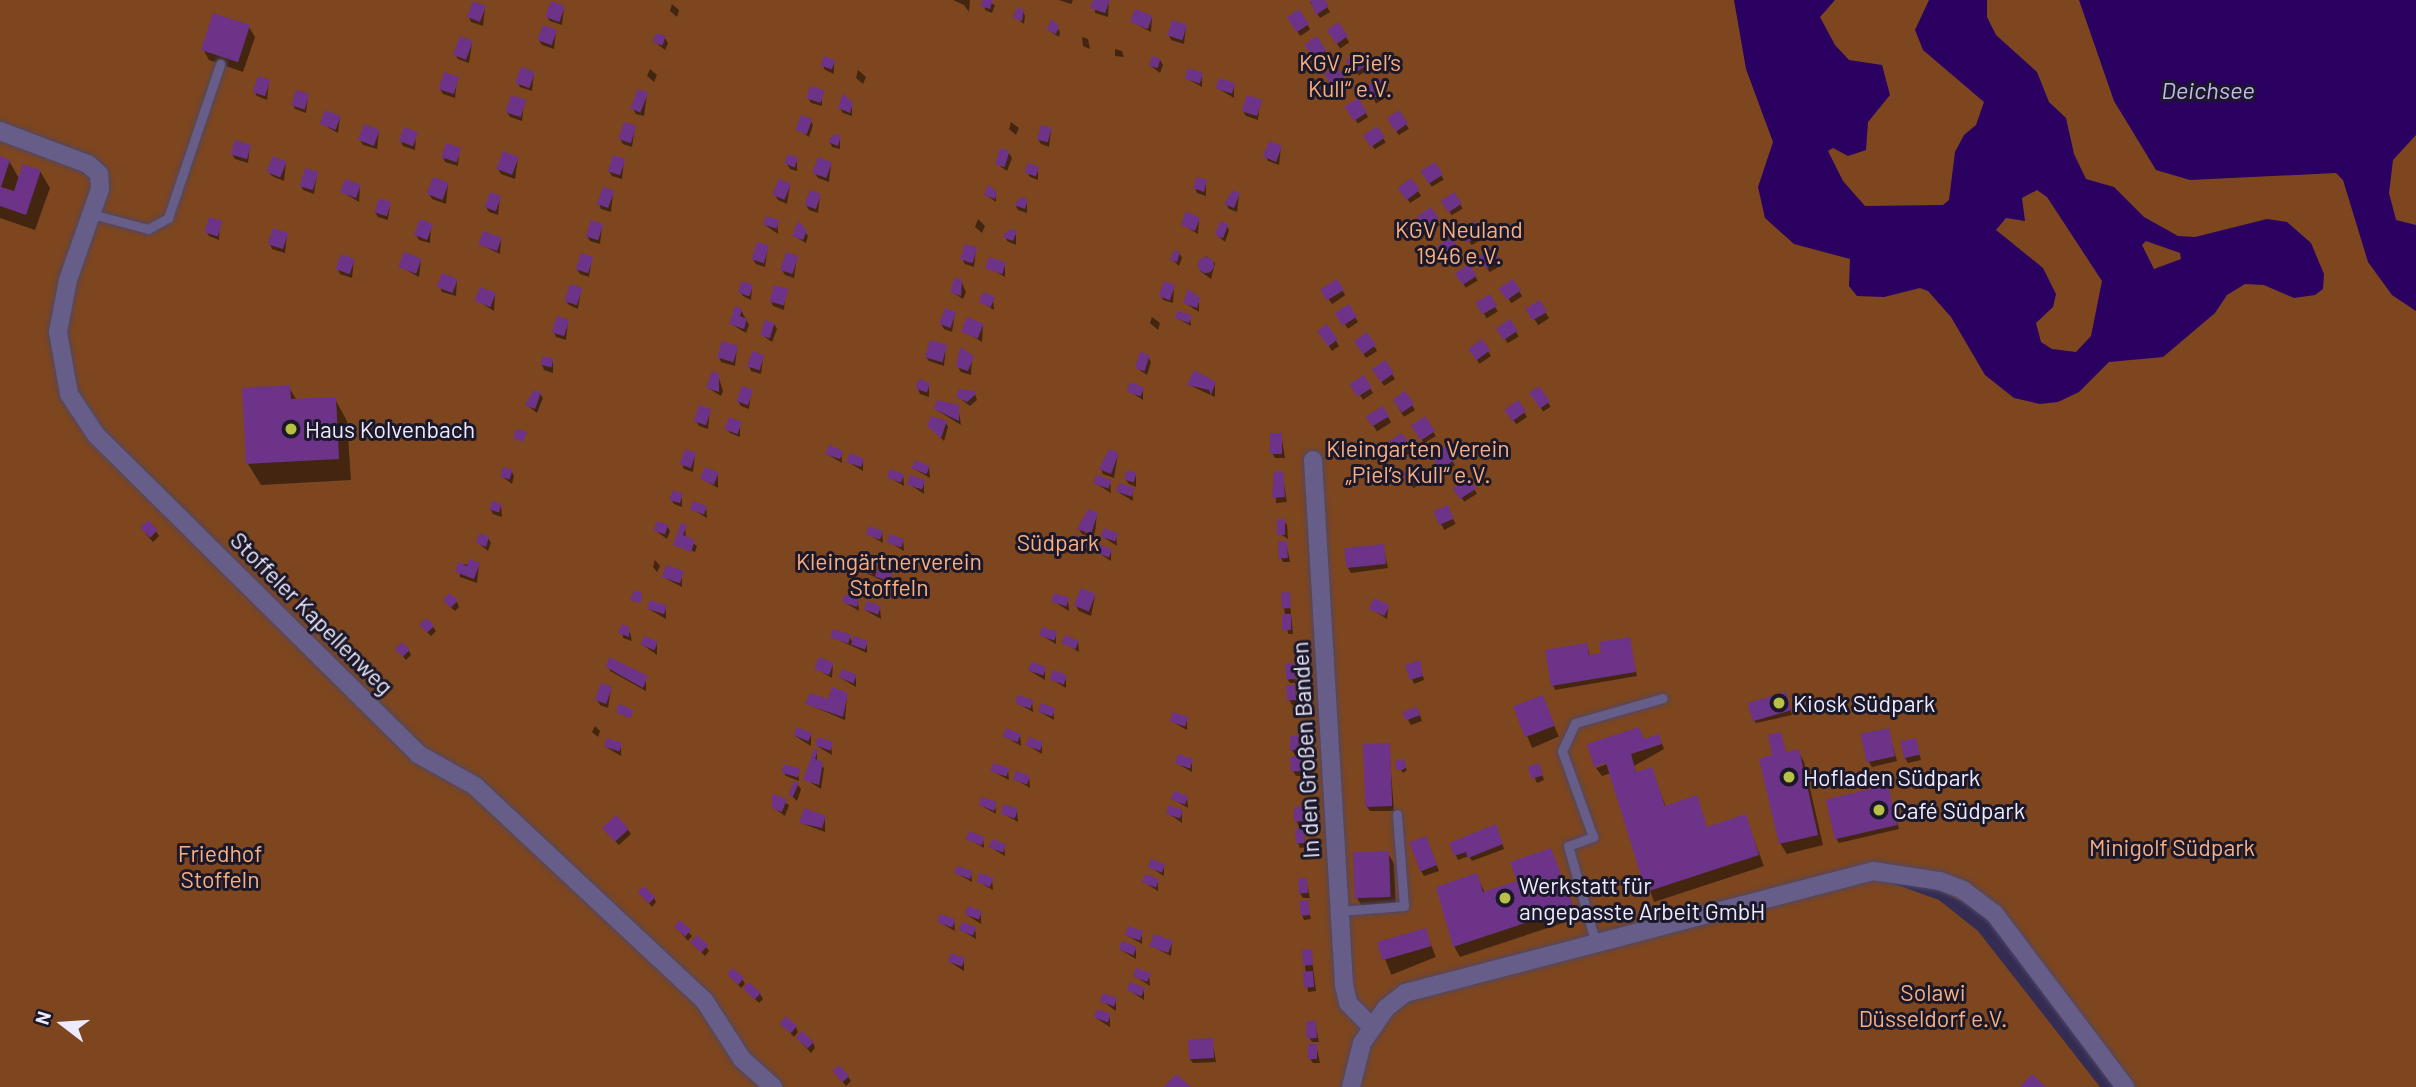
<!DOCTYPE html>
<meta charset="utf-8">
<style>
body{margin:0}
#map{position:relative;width:2416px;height:1087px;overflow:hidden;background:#342c52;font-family:Barlow,sans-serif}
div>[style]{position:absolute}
.green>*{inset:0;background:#7e461f}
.water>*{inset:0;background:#2a0060}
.shadow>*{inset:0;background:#0007;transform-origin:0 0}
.building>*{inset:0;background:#6c3389;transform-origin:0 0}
.round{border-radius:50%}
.roads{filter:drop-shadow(0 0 2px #4e4766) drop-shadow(0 0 2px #4e4766)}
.lane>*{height:9px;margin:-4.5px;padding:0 4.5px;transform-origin:4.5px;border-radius:4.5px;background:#665e89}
.street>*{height:18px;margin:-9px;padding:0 9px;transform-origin:9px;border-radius:9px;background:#665e89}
.dots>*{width:19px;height:19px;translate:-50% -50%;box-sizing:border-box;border:4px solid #1b1829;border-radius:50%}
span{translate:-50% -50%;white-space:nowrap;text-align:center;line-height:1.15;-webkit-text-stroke:6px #1b1829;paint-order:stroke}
.park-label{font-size:23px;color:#f8af82}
.poi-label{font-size:23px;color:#eeebff}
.left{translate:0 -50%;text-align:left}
.street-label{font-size:23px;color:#eeebff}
.water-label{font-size:24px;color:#c3bbec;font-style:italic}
.north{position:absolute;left:28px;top:989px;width:70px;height:70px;-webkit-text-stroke:5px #1b1829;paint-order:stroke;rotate:287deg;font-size:19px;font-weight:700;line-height:28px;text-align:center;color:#eeebff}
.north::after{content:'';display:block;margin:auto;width:24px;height:32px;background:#eeebff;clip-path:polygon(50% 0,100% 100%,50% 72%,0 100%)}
</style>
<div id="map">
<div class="green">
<div style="clip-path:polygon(0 0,2416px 0,2416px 1087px,2131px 1087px,1984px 913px,1933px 887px,1889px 882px,1939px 900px,1978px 931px,2100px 1087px,0 1087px)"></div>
</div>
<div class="water">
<div style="clip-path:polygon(evenodd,1734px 0,1835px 0,1820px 17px,1835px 45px,1849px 60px,1882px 65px,1890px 95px,1868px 122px,1866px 150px,1848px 156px,1833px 148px,1828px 151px,1843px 181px,1865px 206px,1943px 205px,1949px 200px,1955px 152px,1964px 135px,1976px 125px,1984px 102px,1923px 50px,1915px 30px,1929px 0,1987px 0,1987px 17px,1996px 35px,2037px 72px,2049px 102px,2066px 118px,2074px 154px,2086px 179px,2114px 187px,2144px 217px,2178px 236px,2195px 237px,2267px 219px,2287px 222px,2311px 243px,2324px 274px,2323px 289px,2315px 295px,2294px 298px,2264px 285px,2245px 284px,2227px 295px,2215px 313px,2163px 357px,2109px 362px,2079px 392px,2058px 402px,2040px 404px,2014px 398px,1985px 375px,1951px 317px,1928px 291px,1920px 288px,1884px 297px,1857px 296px,1849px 286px,1850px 259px,1794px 244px,1765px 218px,1758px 187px,1773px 142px,1746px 69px,1734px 0,2037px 190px,2047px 197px,2102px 281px,2091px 336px,2076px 352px,2052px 349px,2041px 342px,2036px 323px,2053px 307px,2056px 294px,2043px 268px,1996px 230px,2006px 218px,2025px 221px,2022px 198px,2037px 190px,1734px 0,2146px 241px,2180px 253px,2181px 259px,2154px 269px,2142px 245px,2146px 241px)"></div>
<div style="clip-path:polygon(2079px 0,2416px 0,2416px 135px,2393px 160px,2389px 193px,2396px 220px,2416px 225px,2416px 311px,2392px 295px,2368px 262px,2343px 180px,2336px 173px,2190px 180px,2156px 170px,2114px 101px)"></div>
</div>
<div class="shadow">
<div style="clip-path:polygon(953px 0,970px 0,969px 12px,964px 5px)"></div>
<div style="clip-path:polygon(984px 0,995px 5px,992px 13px,985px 10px)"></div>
<div style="clip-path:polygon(1059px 0,1073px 0,1071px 4px)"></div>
<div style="clip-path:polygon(1095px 0,1109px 0,1108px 17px,1095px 13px)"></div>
<div style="clip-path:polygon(1323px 0,1330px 12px,1320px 18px,1310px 2px)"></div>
<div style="clip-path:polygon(672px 4px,679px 10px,677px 17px,670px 11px)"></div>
<div style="clip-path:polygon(485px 7px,483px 26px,471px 22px,469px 17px)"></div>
<div style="clip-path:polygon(564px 7px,562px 25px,550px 21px,547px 17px)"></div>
<div style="clip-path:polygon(1023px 11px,1025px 16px,1024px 24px,1015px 17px)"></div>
<div style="left:1298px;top:11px;width:22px;height:12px;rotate:56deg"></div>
<div style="clip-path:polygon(1152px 17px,1151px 32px,1132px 22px)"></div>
<div style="left:1337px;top:24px;width:22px;height:11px;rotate:56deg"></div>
<div style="clip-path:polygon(249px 27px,255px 37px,243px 72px,209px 60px,203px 49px)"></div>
<div style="clip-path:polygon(1057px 27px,1060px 32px,1059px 37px,1048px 30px)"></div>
<div style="clip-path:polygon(1186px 27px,1184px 44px,1171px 40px,1169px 35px)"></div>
<div style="clip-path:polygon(556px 31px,554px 49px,542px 45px,539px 40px)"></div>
<div style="clip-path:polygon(1082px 37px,1088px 39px,1090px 49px,1083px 46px)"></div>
<div style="clip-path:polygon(665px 38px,668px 43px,665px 50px,655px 42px)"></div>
<div style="left:1316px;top:38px;width:20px;height:12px;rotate:57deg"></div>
<div style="clip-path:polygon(472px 43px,469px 63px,458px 59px,455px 54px)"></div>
<div style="clip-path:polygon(1115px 49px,1122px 51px,1124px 57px,1115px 56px)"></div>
<div style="left:1359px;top:53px;width:19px;height:12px;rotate:58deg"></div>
<div style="clip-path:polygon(1160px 60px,1163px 65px,1160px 73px,1151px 66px)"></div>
<div style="clip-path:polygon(834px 61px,834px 74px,825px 70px,823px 66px)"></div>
<div style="left:1336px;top:68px;width:19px;height:12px;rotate:55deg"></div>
<div style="clip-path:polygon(650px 69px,657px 75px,654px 82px,647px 76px)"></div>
<div style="clip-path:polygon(858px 70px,866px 77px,863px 84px,856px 78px)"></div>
<div style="clip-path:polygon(534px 73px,532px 91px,520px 87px,517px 82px)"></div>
<div style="clip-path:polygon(1202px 75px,1202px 87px,1186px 78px)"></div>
<div style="clip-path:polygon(457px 78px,455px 98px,443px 94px,440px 89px)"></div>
<div style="left:1378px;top:80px;width:19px;height:14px;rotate:58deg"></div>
<div style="clip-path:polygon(269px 82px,267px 100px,257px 96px,254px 91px)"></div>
<div style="clip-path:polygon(1234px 85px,1234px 98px,1217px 88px)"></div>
<div style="clip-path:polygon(822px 92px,822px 106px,811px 103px,808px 98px)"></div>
<div style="clip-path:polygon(647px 94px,644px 116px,636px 114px,633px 109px)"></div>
<div style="clip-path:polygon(308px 96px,306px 113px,295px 109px,293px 104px)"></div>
<div style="clip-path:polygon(524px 101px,522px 121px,510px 117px,507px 112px)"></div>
<div style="clip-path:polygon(1260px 101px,1258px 120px,1246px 116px,1243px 111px)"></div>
<div style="left:1358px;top:101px;width:19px;height:12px;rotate:58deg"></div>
<div style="clip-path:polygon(852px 104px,852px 116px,843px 113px,840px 108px)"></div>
<div style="left:1398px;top:112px;width:20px;height:12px;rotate:57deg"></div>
<div style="clip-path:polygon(340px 117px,338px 133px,322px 124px)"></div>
<div style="clip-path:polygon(810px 120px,813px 125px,809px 137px,798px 129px)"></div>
<div style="clip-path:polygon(1011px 122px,1019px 128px,1016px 135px,1009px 129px)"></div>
<div style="clip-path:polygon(635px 127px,632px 147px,623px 144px,620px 139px)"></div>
<div style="left:1377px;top:128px;width:17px;height:13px;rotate:59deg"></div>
<div style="clip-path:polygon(1051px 130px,1049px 147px,1041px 144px,1038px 139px)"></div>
<div style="clip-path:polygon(379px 131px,377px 149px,363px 145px,360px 140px)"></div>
<div style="clip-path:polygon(416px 133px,415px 150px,403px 146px,401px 141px)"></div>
<div style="clip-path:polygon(840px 138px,840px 149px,832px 147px,830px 142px)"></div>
<div style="clip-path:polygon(250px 147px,248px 163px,235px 159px,232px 154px)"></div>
<div style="clip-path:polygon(1281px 147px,1279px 165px,1268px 161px,1266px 157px)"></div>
<div style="clip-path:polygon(459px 149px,458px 166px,445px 162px,443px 157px)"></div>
<div style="clip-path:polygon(1009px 153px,1012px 158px,1007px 171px,997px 164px)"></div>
<div style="clip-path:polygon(0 158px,9px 161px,20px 180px,40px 171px,50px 188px,35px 230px,0 218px)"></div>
<div style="clip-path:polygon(518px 158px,515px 179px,501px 174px,498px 169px)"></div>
<div style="clip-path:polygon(797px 159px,797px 171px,790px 169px,787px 164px)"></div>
<div style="clip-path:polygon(624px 160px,622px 179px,612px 176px,609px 171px)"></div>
<div style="clip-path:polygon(286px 163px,284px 181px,272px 176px,269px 172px)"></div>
<div style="clip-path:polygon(831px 164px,829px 182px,818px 178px,815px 173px)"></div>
<div style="left:1435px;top:165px;width:17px;height:14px;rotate:59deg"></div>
<div style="clip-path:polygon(1038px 169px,1038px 180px,1030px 177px,1027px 172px)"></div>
<div style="clip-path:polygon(317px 174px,314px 194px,303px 190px,301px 185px)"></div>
<div style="left:1411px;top:180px;width:19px;height:13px;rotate:58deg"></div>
<div style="clip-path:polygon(1206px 182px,1206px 196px,1197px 193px,1195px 188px)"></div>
<div style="clip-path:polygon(448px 184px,446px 204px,432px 199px,429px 194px)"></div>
<div style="clip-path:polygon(790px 185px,787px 204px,778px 200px,775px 195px)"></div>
<div style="clip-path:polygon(360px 186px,359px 202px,342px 192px)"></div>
<div style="clip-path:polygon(989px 187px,996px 194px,996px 202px,986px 195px)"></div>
<div style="clip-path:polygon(613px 193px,611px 212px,601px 209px,599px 204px)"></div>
<div style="clip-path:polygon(1239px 194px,1237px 212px,1229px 209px,1226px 204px)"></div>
<div style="left:1454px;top:194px;width:17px;height:13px;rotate:59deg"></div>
<div style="clip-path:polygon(820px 195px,818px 213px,809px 210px,806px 205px)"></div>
<div style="clip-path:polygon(500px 197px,498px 215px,489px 212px,486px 207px)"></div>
<div style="clip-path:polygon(1027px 201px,1027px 213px,1018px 210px,1016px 206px)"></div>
<div style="clip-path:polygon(390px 204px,388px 220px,378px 217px,375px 212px)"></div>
<div style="left:1430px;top:210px;width:18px;height:13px;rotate:56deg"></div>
<div style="clip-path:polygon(978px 219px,985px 226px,982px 233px,975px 227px)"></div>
<div style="clip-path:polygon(1199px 220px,1198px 234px,1183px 225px)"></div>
<div style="clip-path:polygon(778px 222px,778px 234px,765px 225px)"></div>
<div style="clip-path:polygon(220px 223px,219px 240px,209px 236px,206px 231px)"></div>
<div style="clip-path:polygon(799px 223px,808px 236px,806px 243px,794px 236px)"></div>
<div style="left:1474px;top:224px;width:17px;height:13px;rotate:59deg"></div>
<div style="clip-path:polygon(431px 225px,430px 243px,419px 240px,416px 235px)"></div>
<div style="clip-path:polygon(1226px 225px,1229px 230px,1225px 242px,1217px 235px)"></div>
<div style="clip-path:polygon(602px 226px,600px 244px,590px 241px,587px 236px)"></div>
<div style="clip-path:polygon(1005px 233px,1016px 233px,1016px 245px,1007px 241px)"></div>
<div style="clip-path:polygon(287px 235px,285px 253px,272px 249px,270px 244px)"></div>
<div style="clip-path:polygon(501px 239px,500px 254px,480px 244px)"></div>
<div style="left:1450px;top:240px;width:18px;height:13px;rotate:56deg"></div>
<div style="clip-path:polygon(768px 247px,765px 267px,756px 264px,753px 259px)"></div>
<div style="clip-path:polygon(976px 249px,974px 267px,965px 264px,962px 259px)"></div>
<div style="left:1492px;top:251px;width:17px;height:13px;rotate:59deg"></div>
<div style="clip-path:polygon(1179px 253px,1182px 258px,1179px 266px,1172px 259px)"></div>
<div style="clip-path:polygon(1206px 256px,1215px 263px,1211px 279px,1200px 271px)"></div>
<div style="clip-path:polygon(797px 257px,794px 278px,785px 275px,782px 270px)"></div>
<div style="clip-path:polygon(592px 258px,589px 277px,580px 274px,577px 269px)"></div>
<div style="clip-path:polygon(354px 260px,352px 278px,340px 274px,338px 269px)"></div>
<div style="clip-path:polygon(421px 260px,419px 277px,401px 267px)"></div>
<div style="clip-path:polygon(1005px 265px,1005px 277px,987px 267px)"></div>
<div style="left:1469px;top:266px;width:17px;height:14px;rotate:59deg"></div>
<div style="clip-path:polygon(457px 280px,456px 296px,442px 292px,440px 287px)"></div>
<div style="clip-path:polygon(961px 281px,966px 292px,963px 299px,952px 292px)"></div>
<div style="left:1336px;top:282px;width:16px;height:16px;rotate:55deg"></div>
<div style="left:1513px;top:282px;width:17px;height:13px;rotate:57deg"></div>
<div style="clip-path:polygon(752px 286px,751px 300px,743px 296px,740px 291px)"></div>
<div style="clip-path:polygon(1174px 287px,1173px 303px,1163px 300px,1161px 295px)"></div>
<div style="clip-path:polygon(581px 289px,578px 309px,569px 305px,566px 301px)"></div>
<div style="clip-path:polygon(786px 291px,784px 310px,773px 306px,771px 301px)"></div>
<div style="clip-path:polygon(495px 294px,494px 311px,478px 301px)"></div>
<div style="left:1489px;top:297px;width:17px;height:13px;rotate:59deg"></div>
<div style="clip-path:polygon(993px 298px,994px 310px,981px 302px)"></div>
<div style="clip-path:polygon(1199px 299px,1199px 312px,1185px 303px)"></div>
<div style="left:1539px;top:303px;width:18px;height:13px;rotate:56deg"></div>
<div style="left:1348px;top:307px;width:18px;height:12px;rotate:56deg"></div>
<div style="clip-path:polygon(741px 310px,749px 325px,746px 333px,731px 324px)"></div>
<div style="clip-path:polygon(955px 313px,952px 332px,944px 329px,941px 324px)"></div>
<div style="clip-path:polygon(1152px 317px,1160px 323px,1158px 330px,1150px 323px)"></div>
<div style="clip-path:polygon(1190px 317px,1191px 326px,1177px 318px)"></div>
<div style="clip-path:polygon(568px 322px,566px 340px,556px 337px,554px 332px)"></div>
<div style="left:1510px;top:322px;width:17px;height:13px;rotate:59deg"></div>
<div style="clip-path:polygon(774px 324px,777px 329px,772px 342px,762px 335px)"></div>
<div style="clip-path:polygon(983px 325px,982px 342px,964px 331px)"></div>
<div style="clip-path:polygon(1327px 326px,1339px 346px,1332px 351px,1319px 332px)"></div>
<div style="left:1367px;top:335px;width:19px;height:13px;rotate:58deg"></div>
<div style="left:1481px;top:341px;width:18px;height:14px;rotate:56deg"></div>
<div style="clip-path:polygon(946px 347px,944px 366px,929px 361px,926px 357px)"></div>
<div style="clip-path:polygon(737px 348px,735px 366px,721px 362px,719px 357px)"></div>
<div style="clip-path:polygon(763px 357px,761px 374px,751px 371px,749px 366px)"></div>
<div style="clip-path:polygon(972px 357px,971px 375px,961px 372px,958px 367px)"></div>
<div style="clip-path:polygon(1148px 357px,1151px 362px,1147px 375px,1137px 368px)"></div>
<div style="clip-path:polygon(553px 361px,553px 373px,544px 370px,542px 365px)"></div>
<div style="left:1385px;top:363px;width:19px;height:13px;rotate:58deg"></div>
<div style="clip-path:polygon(718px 375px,723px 391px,721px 396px,708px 388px)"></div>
<div style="left:1363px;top:378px;width:18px;height:12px;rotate:56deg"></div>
<div style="clip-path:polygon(1215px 384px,1215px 397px,1189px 385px)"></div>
<div style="clip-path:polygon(929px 385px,929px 397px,920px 394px,918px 389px)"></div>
<div style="clip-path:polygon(289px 387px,297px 401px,335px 399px,347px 421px,351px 480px,261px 485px,248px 464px)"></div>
<div style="clip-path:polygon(1143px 388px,1143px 400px,1128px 390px)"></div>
<div style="left:1539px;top:388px;width:22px;height:9px;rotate:58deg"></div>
<div style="clip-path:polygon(751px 391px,749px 409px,741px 406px,738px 401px)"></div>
<div style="clip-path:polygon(974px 392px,977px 400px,970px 406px,958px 397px)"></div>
<div style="left:1405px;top:393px;width:20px;height:13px;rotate:60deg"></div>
<div style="clip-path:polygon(540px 394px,543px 398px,537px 413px,527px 405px)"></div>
<div style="left:1517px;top:402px;width:18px;height:13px;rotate:56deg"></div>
<div style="clip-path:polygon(958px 406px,961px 425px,935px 409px)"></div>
<div style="left:1382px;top:408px;width:17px;height:17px;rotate:57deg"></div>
<div style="clip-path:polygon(710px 410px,708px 429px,699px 426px,696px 421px)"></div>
<div style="left:1425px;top:418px;width:21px;height:14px;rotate:59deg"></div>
<div style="clip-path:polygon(740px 423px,740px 437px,730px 433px,727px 429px)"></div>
<div style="clip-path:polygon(946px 423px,948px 427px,944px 441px,929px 426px)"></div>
<div style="clip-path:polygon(1281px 434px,1285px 458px,1275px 458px,1272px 453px)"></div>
<div style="left:1401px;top:436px;width:19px;height:11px;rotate:55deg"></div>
<div style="left:1445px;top:448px;width:20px;height:14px;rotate:60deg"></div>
<div style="clip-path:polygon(841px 452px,842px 463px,827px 454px)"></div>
<div style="clip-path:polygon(1118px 454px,1114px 478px,1103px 474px,1101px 469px)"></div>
<div style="clip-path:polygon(695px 455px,693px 472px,684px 469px,682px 464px)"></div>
<div style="clip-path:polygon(863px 460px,863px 471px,848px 462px)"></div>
<div style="clip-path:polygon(929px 467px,930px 478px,914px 469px)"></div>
<div style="left:1419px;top:467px;width:15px;height:16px;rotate:58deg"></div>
<div style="clip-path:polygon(512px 472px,514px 476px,512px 484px,501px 476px)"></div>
<div style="clip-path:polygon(1282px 473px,1287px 502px,1276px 503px,1275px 474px)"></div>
<div style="clip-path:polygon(718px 474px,718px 488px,702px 479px)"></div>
<div style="clip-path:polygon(1136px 474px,1136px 487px,1129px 484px,1126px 480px)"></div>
<div style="clip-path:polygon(903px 475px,904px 486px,889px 477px)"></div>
<div style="left:1469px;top:481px;width:15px;height:15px;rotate:58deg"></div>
<div style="clip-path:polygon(924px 482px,924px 494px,909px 484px)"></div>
<div style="clip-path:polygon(1110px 482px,1111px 493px,1095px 483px)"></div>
<div style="clip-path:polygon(1132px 490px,1133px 501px,1118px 492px)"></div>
<div style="clip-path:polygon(682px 496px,682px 507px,674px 504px,671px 499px)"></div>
<div style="clip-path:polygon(501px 506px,502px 517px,493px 514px,491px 510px)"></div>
<div style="clip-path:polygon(706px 507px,707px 518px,692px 509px)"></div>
<div style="left:1447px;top:508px;width:18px;height:13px;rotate:61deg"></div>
<div style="clip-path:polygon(1097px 514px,1095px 533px,1081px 529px,1093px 538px,1082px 534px,1079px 529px)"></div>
<div style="clip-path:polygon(1284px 521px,1287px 525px,1288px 539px,1280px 534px)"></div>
<div style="clip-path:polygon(667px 526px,670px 531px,667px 539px,656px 531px)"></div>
<div style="clip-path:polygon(685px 527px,686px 538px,697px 546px,695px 552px,675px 545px)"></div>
<div style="clip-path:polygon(156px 531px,159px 536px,153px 542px,145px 533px)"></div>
<div style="clip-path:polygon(882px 532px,883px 543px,868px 534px)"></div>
<div style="clip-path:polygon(1116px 535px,1117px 546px,1103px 537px)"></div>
<div style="clip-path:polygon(488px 538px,491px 543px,488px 551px,478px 543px)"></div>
<div style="clip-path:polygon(903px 540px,904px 551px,889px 542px)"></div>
<div style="clip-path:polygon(1088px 542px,1089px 553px,1074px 544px)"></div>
<div style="clip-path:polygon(1286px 543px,1290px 562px,1283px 562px,1281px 558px)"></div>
<div style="clip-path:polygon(1383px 546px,1388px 568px,1351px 573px,1348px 568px)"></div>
<div style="clip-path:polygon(1111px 550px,1111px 561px,1097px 552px)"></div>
<div style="clip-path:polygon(655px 560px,660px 566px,657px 572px,653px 567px)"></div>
<div style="clip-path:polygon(459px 564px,479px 565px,477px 583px,460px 577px)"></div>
<div style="clip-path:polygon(854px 567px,874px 568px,878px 574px,891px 575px,891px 585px)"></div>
<div style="clip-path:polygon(682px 572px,682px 587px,663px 577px)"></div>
<div style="clip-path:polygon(1289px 594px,1293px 634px,1288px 634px,1284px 608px)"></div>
<div style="clip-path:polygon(1095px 596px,1091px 616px,1079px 611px,1076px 606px)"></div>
<div style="clip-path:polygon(1068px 600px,1069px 611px,1053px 601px)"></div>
<div style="clip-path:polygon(858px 601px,859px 611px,844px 602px)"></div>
<div style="clip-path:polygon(457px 602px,459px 607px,455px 611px,448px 605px)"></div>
<div style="clip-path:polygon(1388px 606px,1387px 619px,1371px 609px)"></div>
<div style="clip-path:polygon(666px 608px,666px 619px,649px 609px)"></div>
<div style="clip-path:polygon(880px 608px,881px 619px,865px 610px)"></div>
<div style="clip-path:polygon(433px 627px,436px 631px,431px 636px,425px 630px)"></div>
<div style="clip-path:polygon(622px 627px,630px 633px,632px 641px,623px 638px)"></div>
<div style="clip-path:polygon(1056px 634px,1056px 644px,1041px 635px)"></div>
<div style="clip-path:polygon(849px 636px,853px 643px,867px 642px,867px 653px,832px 637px)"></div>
<div style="clip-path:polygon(1629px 639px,1637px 676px,1555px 690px,1553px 685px,1587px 645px,1590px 656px,1603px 654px)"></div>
<div style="clip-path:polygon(1078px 642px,1079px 652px,1064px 643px)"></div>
<div style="clip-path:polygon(657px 643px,657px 655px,643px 645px)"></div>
<div style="clip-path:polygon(397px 649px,409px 651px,411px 655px,406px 660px)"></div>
<div style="clip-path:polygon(1419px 662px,1424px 680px,1414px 684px,1412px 679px)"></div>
<div style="clip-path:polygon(833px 664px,832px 678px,817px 669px)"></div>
<div style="clip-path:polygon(1293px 665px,1296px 683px,1290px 683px,1287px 679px)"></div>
<div style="clip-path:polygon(608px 666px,646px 677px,646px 691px,610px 671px)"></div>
<div style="clip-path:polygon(1045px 669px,1045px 680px,1030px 671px)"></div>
<div style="clip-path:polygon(856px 676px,856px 687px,841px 678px)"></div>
<div style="clip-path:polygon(1066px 677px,1066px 688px,1051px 679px)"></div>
<div style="clip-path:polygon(1294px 687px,1298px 705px,1292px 705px,1289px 700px)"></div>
<div style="clip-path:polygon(611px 689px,608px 708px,600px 705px,597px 700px)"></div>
<div style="clip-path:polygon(1786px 694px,1792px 715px,1756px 723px,1753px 718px)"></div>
<div style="clip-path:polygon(847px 695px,845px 720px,807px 704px,829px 701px)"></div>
<div style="left:1542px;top:697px;width:43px;height:29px;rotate:67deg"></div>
<div style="clip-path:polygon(1032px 701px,1033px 712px,1017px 703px)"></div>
<div style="clip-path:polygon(1053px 709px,1054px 720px,1040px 712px)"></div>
<div style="clip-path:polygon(1419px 713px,1422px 721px,1411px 725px,1408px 720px)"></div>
<div style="clip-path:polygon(1187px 719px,1187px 730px,1171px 721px)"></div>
<div style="clip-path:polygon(595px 726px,600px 731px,598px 737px,592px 732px)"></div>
<div style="clip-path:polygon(1639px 729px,1645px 741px,1659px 736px,1661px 741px,1664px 749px,1634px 766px,1637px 774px,1651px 769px,1666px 807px,1707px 828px,1745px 816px,1764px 866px,1654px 902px,1611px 773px,1602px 776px,1596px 768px,1607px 764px)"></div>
<div style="clip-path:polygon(1888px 730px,1897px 761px,1872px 767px,1869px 762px)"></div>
<div style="clip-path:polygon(1780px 734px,1786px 754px,1798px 751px,1804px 762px,1823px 845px,1787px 854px,1780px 843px,1775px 757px)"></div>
<div style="clip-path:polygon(811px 735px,811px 746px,795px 736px)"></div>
<div style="clip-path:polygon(1020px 735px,1021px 746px,1005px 736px)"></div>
<div style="clip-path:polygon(1297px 737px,1301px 754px,1295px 755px,1292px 750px)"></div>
<div style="clip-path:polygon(1915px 740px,1921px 760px,1908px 763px,1905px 758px)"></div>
<div style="clip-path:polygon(621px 744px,621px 756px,606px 747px)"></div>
<div style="clip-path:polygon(831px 744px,832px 755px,817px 746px)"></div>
<div style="clip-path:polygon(1042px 744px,1042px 754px,1027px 745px)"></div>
<div style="clip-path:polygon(1389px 745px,1394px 811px,1370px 811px,1367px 807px)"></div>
<div style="clip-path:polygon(817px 751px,817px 762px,824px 768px,821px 789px,805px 779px)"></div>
<div style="clip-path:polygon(1299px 758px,1303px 776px,1296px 776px,1293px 771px)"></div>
<div style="clip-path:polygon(1192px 761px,1192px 772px,1176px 763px)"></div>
<div style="clip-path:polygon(1401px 761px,1407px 770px,1403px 773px,1397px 763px)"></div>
<div style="clip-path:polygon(1530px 768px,1541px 770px,1544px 780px,1537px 783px)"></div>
<div style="clip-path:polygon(1008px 770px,1009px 780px,992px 771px)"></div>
<div style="clip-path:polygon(783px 771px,798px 771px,799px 781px,786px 776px)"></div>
<div style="clip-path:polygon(1029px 777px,1030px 788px,1015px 779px)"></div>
<div style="clip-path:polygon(798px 785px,801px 789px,797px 801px,791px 795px)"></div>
<div style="clip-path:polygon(1887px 787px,1899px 829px,1839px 843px,1836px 838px)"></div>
<div style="clip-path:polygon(773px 796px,789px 805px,785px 816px,774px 808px)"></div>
<div style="clip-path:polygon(1187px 798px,1188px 808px,1173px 799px)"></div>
<div style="clip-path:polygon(995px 804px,996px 814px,980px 805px)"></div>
<div style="clip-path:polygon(1302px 808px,1305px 826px,1299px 826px,1296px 821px)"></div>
<div style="clip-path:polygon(1017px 810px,1018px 822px,1002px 813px)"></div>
<div style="clip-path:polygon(1182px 812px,1182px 823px,1168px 813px)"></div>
<div style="clip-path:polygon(825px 818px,825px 832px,801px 823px)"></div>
<div style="clip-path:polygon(628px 830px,631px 834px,619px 845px,607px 833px)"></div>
<div style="clip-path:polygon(1303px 830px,1306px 847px,1300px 848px,1298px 843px)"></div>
<div style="clip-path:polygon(1498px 831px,1504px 849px,1472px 861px,1469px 856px,1458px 860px,1451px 844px)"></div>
<div style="clip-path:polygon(983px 838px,984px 848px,968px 839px)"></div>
<div style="clip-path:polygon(1428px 843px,1439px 871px,1424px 876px,1421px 871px)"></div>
<div style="clip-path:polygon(1004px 846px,1005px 856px,990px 847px)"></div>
<div style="clip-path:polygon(1551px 851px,1578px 918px,1460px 957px,1454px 946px,1476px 875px,1485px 893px,1519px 882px)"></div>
<div style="clip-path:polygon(1388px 853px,1394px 864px,1396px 907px,1363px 908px,1357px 898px)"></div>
<div style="clip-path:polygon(1164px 865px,1164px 876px,1150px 867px)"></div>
<div style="clip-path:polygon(971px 872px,972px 882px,956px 873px)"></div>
<div style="clip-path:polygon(992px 880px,993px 890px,979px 882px)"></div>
<div style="clip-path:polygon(1158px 880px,1158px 891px,1144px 882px)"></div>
<div style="clip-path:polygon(1306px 880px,1310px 898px,1303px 898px,1300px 893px)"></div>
<div style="clip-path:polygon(640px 893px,654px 898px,656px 902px,652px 907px)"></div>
<div style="clip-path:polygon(1307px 902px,1311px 919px,1304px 920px,1302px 915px)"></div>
<div style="clip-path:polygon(981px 913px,981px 924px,967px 915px)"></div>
<div style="clip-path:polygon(954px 921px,955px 931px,939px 922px)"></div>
<div style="clip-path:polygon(680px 923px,692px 936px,688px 941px,676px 927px)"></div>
<div style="clip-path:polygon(975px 928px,976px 939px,961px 930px)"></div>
<div style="left:1425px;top:930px;width:29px;height:48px;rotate:68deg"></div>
<div style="clip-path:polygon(1142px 933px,1142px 944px,1126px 935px)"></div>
<div style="clip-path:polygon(692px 942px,706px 947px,709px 951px,705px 956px)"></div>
<div style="clip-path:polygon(1172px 942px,1171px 956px,1152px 946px)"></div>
<div style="clip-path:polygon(1136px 948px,1136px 959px,1121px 950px)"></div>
<div style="clip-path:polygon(1311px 951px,1316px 991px,1308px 992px,1305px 966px)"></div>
<div style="clip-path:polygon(964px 959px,964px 971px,950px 962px)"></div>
<div style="clip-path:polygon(729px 975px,742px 979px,745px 984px,741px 988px)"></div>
<div style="clip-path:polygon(1149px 975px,1150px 986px,1135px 976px)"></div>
<div style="clip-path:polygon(745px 989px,760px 994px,763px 999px,759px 1003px)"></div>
<div style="clip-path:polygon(1144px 989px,1144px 1000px,1129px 990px)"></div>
<div style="clip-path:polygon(1116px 1000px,1116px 1011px,1102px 1001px)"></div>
<div style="clip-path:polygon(1110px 1015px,1110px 1027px,1096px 1018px)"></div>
<div style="clip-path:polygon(1315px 1023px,1319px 1042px,1312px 1042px,1309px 1037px)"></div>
<div style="clip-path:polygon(782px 1024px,796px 1027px,798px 1032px,794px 1037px)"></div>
<div style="clip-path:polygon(798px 1039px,813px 1043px,815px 1048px,811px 1053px)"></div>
<div style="clip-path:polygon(1212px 1040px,1216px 1062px,1193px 1063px,1190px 1059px)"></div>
<div style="clip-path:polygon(1316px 1045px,1320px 1063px,1313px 1063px,1310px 1058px)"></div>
<div style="clip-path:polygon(835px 1072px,848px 1077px,851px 1081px,846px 1086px)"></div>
</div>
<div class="building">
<div style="clip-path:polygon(983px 0,993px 0,990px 9px,980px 6px)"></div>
<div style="clip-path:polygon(1093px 0,1110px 0,1105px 13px,1090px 8px)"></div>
<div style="clip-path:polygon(1310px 0,1325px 0,1329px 6px,1316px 15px)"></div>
<div style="left:473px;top:1px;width:14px;height:17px;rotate:21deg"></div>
<div style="left:551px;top:1px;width:15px;height:17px;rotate:20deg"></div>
<div style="clip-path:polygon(1017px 7px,1024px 10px,1022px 21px,1013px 18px)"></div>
<div style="left:1135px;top:9px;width:19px;height:14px;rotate:21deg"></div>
<div style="left:1299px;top:9px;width:18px;height:15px;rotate:56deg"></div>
<div style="left:213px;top:13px;width:39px;height:39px;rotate:18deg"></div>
<div style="clip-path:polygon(1051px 19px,1059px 26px,1056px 34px,1047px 30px)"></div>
<div style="left:1172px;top:20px;width:16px;height:16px;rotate:18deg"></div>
<div style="left:1338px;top:22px;width:17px;height:14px;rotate:54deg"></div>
<div style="left:543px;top:25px;width:15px;height:16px;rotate:20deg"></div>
<div style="left:656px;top:33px;width:10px;height:10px;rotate:17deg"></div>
<div style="left:460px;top:36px;width:14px;height:20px;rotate:21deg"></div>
<div style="left:1317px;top:36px;width:17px;height:15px;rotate:57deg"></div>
<div style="left:1359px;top:51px;width:16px;height:16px;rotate:55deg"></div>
<div style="left:824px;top:56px;width:12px;height:10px;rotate:20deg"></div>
<div style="left:1152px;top:56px;width:9px;height:10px;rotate:18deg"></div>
<div style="left:1337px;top:66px;width:15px;height:15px;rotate:58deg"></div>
<div style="left:521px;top:67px;width:15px;height:17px;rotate:20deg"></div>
<div style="left:1188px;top:68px;width:16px;height:11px;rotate:18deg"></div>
<div style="left:444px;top:72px;width:16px;height:18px;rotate:18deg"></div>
<div style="left:258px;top:76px;width:13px;height:17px;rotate:18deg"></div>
<div style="left:1219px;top:78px;width:17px;height:11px;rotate:17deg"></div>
<div style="left:1379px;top:78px;width:14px;height:17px;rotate:56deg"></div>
<div style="left:810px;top:86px;width:15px;height:13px;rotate:16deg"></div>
<div style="left:638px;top:89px;width:11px;height:21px;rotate:22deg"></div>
<div style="left:296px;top:90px;width:14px;height:16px;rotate:17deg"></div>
<div style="clip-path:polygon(843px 93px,853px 103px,850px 113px,838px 108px)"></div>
<div style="left:511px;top:95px;width:16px;height:18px;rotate:18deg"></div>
<div style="left:1247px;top:95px;width:16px;height:17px;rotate:18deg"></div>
<div style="left:1358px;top:98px;width:17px;height:16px;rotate:57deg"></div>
<div style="left:325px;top:110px;width:17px;height:15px;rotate:21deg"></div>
<div style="left:1399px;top:110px;width:16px;height:15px;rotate:55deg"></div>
<div style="left:801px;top:115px;width:12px;height:16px;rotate:20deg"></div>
<div style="left:624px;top:122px;width:13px;height:18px;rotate:18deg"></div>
<div style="left:364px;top:124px;width:17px;height:17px;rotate:21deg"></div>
<div style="left:1041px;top:125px;width:11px;height:15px;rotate:15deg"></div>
<div style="left:1377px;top:126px;width:14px;height:17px;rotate:56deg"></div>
<div style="left:404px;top:127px;width:15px;height:15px;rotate:20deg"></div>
<div style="clip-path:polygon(834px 134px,841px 136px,838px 146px,828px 142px)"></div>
<div style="left:235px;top:140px;width:17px;height:15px;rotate:17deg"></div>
<div style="left:1269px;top:141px;width:14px;height:17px;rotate:21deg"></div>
<div style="left:446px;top:143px;width:16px;height:15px;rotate:18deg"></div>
<div style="left:1000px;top:148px;width:10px;height:17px;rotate:17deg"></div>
<div style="left:503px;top:151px;width:17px;height:19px;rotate:21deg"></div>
<div style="left:788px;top:154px;width:11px;height:10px;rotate:22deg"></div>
<div style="left:613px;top:155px;width:13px;height:17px;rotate:18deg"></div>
<div style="clip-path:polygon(0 156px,10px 160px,1px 187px,14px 191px,23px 164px,41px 170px,26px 215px,0 206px)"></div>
<div style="left:273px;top:156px;width:15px;height:17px;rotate:23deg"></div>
<div style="left:818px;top:157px;width:15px;height:17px;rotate:20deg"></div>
<div style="left:1435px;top:162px;width:15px;height:17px;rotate:58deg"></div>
<div style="left:1028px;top:163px;width:12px;height:10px;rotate:20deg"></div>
<div style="left:305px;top:168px;width:14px;height:19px;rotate:17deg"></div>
<div style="left:433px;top:177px;width:17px;height:18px;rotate:21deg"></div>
<div style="clip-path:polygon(1197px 177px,1207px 180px,1204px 192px,1193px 188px)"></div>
<div style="left:1411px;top:178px;width:15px;height:17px;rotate:53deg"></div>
<div style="left:345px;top:179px;width:17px;height:14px;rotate:21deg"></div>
<div style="left:779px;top:179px;width:13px;height:17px;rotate:23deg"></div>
<div style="clip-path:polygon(988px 185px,997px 192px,995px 199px,984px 195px)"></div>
<div style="left:603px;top:187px;width:12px;height:18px;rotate:20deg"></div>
<div style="left:810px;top:190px;width:12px;height:16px;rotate:20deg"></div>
<div style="clip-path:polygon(1233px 190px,1240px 193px,1234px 208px,1224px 204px)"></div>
<div style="left:490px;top:192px;width:12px;height:16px;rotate:20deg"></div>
<div style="left:1454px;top:192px;width:14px;height:16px;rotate:56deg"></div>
<div style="clip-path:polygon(1021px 197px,1028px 199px,1025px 209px,1014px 205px)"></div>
<div style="left:379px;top:198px;width:13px;height:15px;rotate:18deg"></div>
<div style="left:1431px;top:207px;width:14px;height:17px;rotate:56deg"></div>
<div style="clip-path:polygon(1186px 211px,1200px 218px,1195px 231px,1181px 225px)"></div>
<div style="left:766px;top:216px;width:14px;height:9px;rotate:17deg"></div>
<div style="left:209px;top:217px;width:14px;height:16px;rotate:17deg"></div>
<div style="left:420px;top:219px;width:14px;height:17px;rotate:21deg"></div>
<div style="left:591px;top:220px;width:13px;height:17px;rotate:18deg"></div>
<div style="clip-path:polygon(798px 221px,807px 230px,803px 240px,792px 236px)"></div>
<div style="left:1220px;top:221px;width:9px;height:15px;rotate:21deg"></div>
<div style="left:1474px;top:221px;width:15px;height:17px;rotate:58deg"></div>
<div style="left:273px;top:228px;width:16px;height:17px;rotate:18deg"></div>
<div style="clip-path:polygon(1010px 229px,1017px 231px,1013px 241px,1002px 237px)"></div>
<div style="left:483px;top:231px;width:20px;height:14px;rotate:20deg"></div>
<div style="left:1451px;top:237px;width:14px;height:17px;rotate:56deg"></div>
<div style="left:757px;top:242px;width:13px;height:18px;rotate:18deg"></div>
<div style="left:965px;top:244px;width:13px;height:16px;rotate:18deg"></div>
<div style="left:1492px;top:248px;width:14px;height:16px;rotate:56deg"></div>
<div style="clip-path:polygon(1174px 250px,1180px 252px,1177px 262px,1170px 260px)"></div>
<div style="left:404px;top:252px;width:19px;height:16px;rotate:21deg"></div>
<div style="left:786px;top:252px;width:13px;height:19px;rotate:18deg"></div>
<div style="left:581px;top:253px;width:13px;height:17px;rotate:18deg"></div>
<div style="left:341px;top:254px;width:15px;height:16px;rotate:20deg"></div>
<div style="left:989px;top:257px;width:18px;height:12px;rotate:19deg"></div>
<div class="round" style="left:1198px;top:257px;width:16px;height:16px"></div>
<div style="left:1469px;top:264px;width:14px;height:17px;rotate:56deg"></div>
<div style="left:442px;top:273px;width:17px;height:15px;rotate:21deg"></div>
<div style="clip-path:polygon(955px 277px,962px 280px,961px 296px,950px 292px)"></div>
<div style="left:1337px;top:279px;width:13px;height:20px;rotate:58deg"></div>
<div style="left:1513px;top:279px;width:14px;height:17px;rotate:56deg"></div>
<div style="left:742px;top:281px;width:12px;height:12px;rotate:20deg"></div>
<div style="left:1164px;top:281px;width:12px;height:16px;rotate:20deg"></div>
<div style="left:570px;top:284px;width:13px;height:18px;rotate:18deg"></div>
<div style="left:774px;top:285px;width:15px;height:17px;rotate:16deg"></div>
<div style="left:480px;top:287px;width:17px;height:15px;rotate:21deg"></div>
<div style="clip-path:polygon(1188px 289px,1200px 298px,1197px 308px,1183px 303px)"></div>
<div style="left:983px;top:292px;width:13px;height:11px;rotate:23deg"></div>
<div style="left:1490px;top:294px;width:14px;height:17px;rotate:60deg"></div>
<div style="left:1540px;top:300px;width:14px;height:17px;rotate:60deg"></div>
<div style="left:1349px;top:304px;width:15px;height:17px;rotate:58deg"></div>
<div style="clip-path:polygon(735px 306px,742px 309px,740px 316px,747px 319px,744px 329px,729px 324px)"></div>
<div style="left:945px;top:308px;width:12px;height:17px;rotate:20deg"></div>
<div style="clip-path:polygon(1177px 311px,1192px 315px,1189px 323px,1175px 318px)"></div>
<div style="left:557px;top:316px;width:13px;height:17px;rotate:18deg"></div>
<div style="left:967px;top:317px;width:18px;height:16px;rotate:22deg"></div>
<div style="left:1510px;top:319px;width:14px;height:17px;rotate:56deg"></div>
<div style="left:765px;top:320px;width:10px;height:16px;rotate:17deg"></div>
<div style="left:1327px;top:324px;width:19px;height:12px;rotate:55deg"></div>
<div style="left:1367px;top:332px;width:16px;height:16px;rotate:55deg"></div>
<div style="left:1482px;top:339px;width:14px;height:17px;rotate:54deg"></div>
<div style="left:930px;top:340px;width:18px;height:18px;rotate:16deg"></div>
<div style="left:722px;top:341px;width:17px;height:17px;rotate:17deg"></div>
<div style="clip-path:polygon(960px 347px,974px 356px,968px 371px,956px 367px)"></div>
<div style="left:752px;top:351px;width:13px;height:16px;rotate:18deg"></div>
<div style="left:1140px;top:352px;width:10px;height:17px;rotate:17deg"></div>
<div style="left:543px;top:356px;width:11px;height:9px;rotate:15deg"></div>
<div style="left:1385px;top:360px;width:16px;height:16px;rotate:55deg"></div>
<div style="clip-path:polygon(1194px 370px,1216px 382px,1211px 395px,1209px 390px,1187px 385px)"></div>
<div style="clip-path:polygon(712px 371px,719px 374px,719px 392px,706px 388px)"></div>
<div style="left:1364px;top:375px;width:15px;height:17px;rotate:58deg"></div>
<div style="left:919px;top:379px;width:12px;height:10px;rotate:20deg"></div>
<div style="left:1130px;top:382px;width:15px;height:10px;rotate:20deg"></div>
<div style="clip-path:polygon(290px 385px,291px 399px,336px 397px,339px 459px,246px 464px,242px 388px)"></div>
<div style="left:742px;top:386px;width:12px;height:16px;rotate:20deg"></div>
<div style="left:1539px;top:386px;width:19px;height:12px;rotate:55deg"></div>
<div style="clip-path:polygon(959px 389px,975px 391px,976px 394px,967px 402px,956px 397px)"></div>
<div style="clip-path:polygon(534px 390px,541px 392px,535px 409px,525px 405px)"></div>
<div style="left:1405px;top:391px;width:16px;height:15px;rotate:55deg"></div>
<div style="clip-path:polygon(937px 400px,959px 405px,959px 421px,934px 409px)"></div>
<div style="left:1518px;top:400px;width:14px;height:17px;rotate:54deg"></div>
<div style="left:699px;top:405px;width:13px;height:17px;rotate:18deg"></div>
<div style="left:1383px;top:406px;width:12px;height:20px;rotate:59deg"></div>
<div style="clip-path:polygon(931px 416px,947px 421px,941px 438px,927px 426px)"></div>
<div style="left:1425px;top:416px;width:18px;height:17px;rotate:56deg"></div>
<div style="left:729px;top:417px;width:14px;height:13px;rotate:21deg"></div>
<div style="clip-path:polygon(516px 429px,527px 432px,523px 442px,513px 438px)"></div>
<div style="left:1270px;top:433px;width:12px;height:21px"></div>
<div style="left:1402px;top:433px;width:17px;height:15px;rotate:57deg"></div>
<div style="clip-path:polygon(829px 445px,843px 451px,840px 459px,825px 454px)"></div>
<div style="left:1445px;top:446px;width:17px;height:17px;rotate:57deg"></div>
<div style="left:685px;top:449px;width:12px;height:16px;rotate:20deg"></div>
<div style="clip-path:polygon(1109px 449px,1119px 453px,1111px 474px,1099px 469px)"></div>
<div style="clip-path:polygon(850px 453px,864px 459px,861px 467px,846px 462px)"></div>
<div style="left:915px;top:460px;width:16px;height:9px;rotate:22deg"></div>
<div style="left:1419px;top:464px;width:13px;height:19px;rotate:58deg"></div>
<div style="left:503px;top:467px;width:10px;height:10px;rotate:17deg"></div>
<div style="left:705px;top:467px;width:15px;height:13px;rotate:23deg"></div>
<div style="left:890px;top:469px;width:15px;height:9px;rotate:20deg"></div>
<div style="left:1127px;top:470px;width:10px;height:10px;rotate:17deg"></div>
<div style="clip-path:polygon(1283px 471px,1285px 497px,1272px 498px,1274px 472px)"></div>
<div style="left:910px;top:475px;width:16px;height:10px;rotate:18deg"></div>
<div style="left:1096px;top:475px;width:16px;height:9px;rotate:18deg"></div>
<div style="left:1469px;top:478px;width:13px;height:19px;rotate:58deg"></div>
<div style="left:1119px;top:483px;width:16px;height:9px;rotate:18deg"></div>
<div style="clip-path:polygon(673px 490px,683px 494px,680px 503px,669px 500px)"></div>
<div style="left:492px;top:501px;width:10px;height:9px;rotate:17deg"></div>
<div style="left:693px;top:501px;width:15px;height:9px;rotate:20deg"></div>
<div style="left:1448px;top:505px;width:15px;height:16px;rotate:67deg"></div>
<div style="clip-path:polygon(1088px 509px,1098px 513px,1091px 534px,1077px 529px)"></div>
<div style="left:1277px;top:519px;width:8px;height:16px"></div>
<div style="left:148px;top:520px;width:14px;height:11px;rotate:45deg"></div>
<div style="left:657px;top:521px;width:12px;height:10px;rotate:20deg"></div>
<div style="clip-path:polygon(681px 523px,687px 525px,683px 535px,695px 540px,691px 552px,673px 545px)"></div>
<div style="left:869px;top:526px;width:15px;height:9px;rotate:20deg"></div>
<div style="left:1104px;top:528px;width:15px;height:9px;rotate:20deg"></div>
<div style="clip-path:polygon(479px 533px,489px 537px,486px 547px,476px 543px)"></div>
<div style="left:890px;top:534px;width:15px;height:9px;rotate:20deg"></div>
<div style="left:1075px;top:535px;width:16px;height:9px;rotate:22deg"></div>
<div style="left:1287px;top:541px;width:17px;height:9px;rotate:87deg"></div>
<div style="left:1098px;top:544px;width:15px;height:9px;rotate:20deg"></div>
<div style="left:1384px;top:544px;width:20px;height:40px;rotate:84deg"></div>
<div style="clip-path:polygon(470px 559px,480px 563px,474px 579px,455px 572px,458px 562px,467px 566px)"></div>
<div style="left:855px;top:559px;width:21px;height:9px;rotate:19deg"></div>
<div style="left:666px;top:565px;width:19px;height:13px;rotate:18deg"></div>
<div style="left:878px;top:568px;width:15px;height:9px;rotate:20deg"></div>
<div style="left:1081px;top:588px;width:16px;height:19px;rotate:22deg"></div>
<div style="clip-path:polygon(634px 590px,642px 593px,641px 603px,630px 600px)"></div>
<div style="left:1290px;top:592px;width:16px;height:9px;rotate:86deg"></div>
<div style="left:450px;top:593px;width:11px;height:10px;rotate:45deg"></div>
<div style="left:1054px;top:593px;width:16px;height:9px;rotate:18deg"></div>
<div style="clip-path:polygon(845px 594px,859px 600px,857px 607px,842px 602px)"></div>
<div style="left:1374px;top:598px;width:17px;height:12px;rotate:25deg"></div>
<div style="left:650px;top:600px;width:18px;height:9px;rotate:19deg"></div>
<div style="left:867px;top:601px;width:15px;height:9px;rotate:20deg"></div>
<div style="left:1282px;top:614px;width:9px;height:16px"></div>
<div style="left:427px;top:618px;width:11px;height:10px;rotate:49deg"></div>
<div style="clip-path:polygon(622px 624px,629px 627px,629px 637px,618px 633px)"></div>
<div style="left:1042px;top:627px;width:16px;height:9px;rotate:18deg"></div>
<div style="left:833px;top:629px;width:19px;height:9px;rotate:18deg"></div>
<div style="left:1065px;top:635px;width:15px;height:9px;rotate:23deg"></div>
<div style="left:644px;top:636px;width:15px;height:9px;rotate:23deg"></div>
<div style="left:854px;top:636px;width:15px;height:9px;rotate:20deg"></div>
<div style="clip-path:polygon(1630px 637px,1636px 672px,1551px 686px,1545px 650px,1587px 643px,1589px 655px,1601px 653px,1599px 642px)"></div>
<div style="left:402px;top:642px;width:11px;height:10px;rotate:45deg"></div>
<div style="clip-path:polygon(609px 657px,648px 676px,643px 688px,606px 667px)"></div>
<div style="left:819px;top:657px;width:16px;height:13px;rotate:22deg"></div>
<div style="clip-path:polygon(1420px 660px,1423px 676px,1410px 680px,1405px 665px)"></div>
<div style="left:1031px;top:662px;width:16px;height:9px;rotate:18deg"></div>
<div style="left:1294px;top:663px;width:16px;height:9px;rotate:86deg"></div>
<div style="left:842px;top:669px;width:16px;height:9px;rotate:22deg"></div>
<div style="left:1053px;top:670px;width:15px;height:10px;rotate:20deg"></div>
<div style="left:601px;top:683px;width:12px;height:18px;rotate:20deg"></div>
<div style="left:1295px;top:685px;width:15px;height:9px;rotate:86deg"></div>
<div style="clip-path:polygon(832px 687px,848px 693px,843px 717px,805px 704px,810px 693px,828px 699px)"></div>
<div style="left:1786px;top:692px;width:19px;height:40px;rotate:74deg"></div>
<div style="left:1018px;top:695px;width:16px;height:9px;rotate:18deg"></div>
<div style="left:1543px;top:695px;width:33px;height:32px;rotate:69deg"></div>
<div style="left:1041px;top:703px;width:15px;height:9px;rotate:20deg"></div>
<div style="left:619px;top:704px;width:16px;height:9px;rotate:22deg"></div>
<div style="left:1417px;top:707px;width:9px;height:15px;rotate:72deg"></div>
<div style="left:1173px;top:712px;width:16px;height:10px;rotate:18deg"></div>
<div style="left:797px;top:727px;width:16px;height:9px;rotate:22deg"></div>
<div style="clip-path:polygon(1639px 727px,1644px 739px,1659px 734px,1662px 744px,1631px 754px,1636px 772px,1652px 767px,1665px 806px,1697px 795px,1707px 827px,1746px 814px,1759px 855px,1646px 892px,1606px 763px,1594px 767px,1587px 744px)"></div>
<div style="left:1006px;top:728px;width:16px;height:9px;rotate:22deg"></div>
<div style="left:1889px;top:728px;width:29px;height:29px;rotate:78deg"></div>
<div style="clip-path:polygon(1781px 732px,1786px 752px,1799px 749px,1818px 835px,1779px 844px,1759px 759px,1772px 755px,1768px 735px)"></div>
<div style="clip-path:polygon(1298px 735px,1299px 750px,1290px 750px,1290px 736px)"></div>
<div style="left:818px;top:737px;width:16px;height:9px;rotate:18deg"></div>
<div style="left:1029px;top:737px;width:15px;height:9px;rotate:20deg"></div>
<div style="left:607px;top:738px;width:16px;height:9px;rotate:18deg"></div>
<div style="left:1916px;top:738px;width:17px;height:16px;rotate:77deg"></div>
<div style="left:1390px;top:743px;width:63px;height:27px;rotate:88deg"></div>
<div style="clip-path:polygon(814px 749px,818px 750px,815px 759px,823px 762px,819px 785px,803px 780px)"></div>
<div style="left:1178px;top:754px;width:16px;height:10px;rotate:18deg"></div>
<div style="left:1300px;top:756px;width:15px;height:10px;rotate:86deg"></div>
<div class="round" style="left:1394.5px;top:758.5px;width:11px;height:11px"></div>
<div style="left:993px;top:763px;width:17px;height:9px;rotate:17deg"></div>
<div style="left:1539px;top:763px;width:13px;height:12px;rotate:72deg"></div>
<div style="left:784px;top:764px;width:17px;height:9px;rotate:17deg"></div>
<div style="left:1016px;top:771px;width:15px;height:9px;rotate:20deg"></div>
<div style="left:794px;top:781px;width:5px;height:15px;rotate:22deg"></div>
<div style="left:1888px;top:785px;width:41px;height:64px;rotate:77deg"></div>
<div style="left:1174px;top:791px;width:15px;height:9px;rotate:20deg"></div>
<div style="clip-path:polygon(772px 794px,787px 799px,782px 812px,772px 808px)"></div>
<div style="clip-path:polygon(981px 797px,997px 802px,994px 811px,979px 805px)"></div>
<div style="left:1004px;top:804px;width:15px;height:10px;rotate:20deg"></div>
<div style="left:1169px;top:805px;width:15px;height:9px;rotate:20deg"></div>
<div style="clip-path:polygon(1303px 806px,1304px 821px,1294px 822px,1294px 807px)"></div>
<div style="clip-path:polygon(804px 808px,826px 816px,822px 828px,799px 823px)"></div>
<div style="left:616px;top:815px;width:19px;height:19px;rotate:47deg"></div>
<div style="clip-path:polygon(1496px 824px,1503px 844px,1468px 858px,1466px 852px,1454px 856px,1449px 843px)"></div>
<div style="left:1304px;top:828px;width:15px;height:9px;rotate:86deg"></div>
<div style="left:969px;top:831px;width:17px;height:9px;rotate:21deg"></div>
<div style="left:1426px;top:836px;width:31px;height:18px;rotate:69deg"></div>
<div style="left:992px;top:839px;width:15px;height:9px;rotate:20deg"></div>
<div style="clip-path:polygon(1551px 848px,1574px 907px,1453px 947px,1436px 887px,1477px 873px,1483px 892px,1517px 881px,1510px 862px)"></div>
<div style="left:1389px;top:851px;width:46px;height:36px;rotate:88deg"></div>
<div style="left:1151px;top:859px;width:15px;height:9px;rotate:20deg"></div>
<div style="clip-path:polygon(957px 866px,972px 871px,970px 879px,954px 873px)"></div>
<div style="clip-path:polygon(979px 873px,994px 878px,990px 887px,977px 882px)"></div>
<div style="left:1145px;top:874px;width:15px;height:9px;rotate:20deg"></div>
<div style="left:1307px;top:878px;width:15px;height:9px;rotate:86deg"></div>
<div style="left:644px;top:886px;width:16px;height:9px;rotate:45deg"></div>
<div style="left:1308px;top:900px;width:15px;height:9px;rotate:82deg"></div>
<div style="left:968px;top:906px;width:15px;height:9px;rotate:20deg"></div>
<div style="left:940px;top:914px;width:16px;height:9px;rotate:18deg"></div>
<div style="left:680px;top:920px;width:15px;height:9px;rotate:42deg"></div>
<div style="left:962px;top:922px;width:15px;height:9px;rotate:20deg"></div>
<div style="left:1128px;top:926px;width:16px;height:10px;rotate:18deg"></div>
<div style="left:1426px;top:928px;width:19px;height:51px;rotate:74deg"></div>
<div style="left:1154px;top:934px;width:20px;height:13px;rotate:20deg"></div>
<div style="left:697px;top:935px;width:15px;height:10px;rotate:42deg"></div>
<div style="left:1122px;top:941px;width:16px;height:9px;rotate:22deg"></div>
<div style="left:1312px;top:949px;width:16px;height:10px;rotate:86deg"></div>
<div style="left:951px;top:953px;width:15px;height:9px;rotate:20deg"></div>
<div style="left:733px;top:968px;width:15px;height:9px;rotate:42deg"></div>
<div style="clip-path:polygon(1136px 968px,1151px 973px,1147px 982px,1133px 976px)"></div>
<div style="left:1313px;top:971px;width:16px;height:10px;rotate:86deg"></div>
<div style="left:749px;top:982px;width:16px;height:9px;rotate:43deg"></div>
<div style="left:1130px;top:982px;width:16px;height:9px;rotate:22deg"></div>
<div style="left:1103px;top:993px;width:15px;height:9px;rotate:20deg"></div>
<div style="left:1097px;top:1009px;width:15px;height:9px;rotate:20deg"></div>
<div style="left:786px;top:1016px;width:15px;height:10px;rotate:42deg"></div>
<div style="left:1316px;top:1021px;width:17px;height:10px;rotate:87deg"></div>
<div style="left:802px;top:1031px;width:16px;height:9px;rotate:43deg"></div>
<div style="left:1213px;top:1038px;width:20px;height:25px;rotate:87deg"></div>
<div style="left:1308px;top:1044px;width:9px;height:15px"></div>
<div style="left:839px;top:1065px;width:15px;height:9px;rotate:48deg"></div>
<div style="clip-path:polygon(1176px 1074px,1191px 1087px,1164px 1087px)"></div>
<div style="clip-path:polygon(2032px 1074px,2046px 1087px,2020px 1087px)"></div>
</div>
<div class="roads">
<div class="lane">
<div style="left:92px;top:214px;width:58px;rotate:15deg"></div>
<div style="left:148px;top:229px;width:23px;rotate:-29deg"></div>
<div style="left:168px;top:218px;width:163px;rotate:-71.3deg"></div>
<div style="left:1340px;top:911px;width:64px;rotate:-4.5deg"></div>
<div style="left:1404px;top:906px;width:92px;rotate:-94.4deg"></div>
<div style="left:1596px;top:944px;width:102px;rotate:-105.9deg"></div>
<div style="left:1568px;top:846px;width:27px;rotate:-20deg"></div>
<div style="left:1593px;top:837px;width:91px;rotate:-109.8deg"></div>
<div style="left:1562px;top:751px;width:31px;rotate:-65deg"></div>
<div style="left:1575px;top:723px;width:91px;rotate:-15.9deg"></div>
</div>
<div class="street">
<div style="left:0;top:131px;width:94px;rotate:20.6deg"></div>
<div style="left:88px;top:164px;width:15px;rotate:42deg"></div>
<div style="left:99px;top:174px;width:15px;rotate:86deg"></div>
<div style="left:100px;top:189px;width:96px;rotate:109.4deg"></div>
<div style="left:68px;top:280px;width:53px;rotate:100.9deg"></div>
<div style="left:58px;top:332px;width:63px;rotate:79.9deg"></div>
<div style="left:69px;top:394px;width:49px;rotate:56.6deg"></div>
<div style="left:96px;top:435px;width:453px;rotate:44.7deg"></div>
<div style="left:418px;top:754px;width:65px;rotate:29.3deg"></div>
<div style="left:475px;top:786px;width:313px;rotate:43.1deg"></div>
<div style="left:704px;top:1000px;width:70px;rotate:57.2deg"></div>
<div style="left:742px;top:1059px;width:42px;rotate:42.1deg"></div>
<div style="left:1313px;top:460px;width:526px;rotate:86.62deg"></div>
<div style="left:1344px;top:985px;width:18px;rotate:77deg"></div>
<div style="left:1348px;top:1003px;width:34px;rotate:45deg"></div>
<div style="left:1351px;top:1087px;width:45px;rotate:-76deg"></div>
<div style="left:1362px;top:1043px;width:42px;rotate:-55.6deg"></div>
<div style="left:1386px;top:1008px;width:24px;rotate:-38deg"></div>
<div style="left:1405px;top:993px;width:484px;rotate:-14.6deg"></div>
<div style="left:1873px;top:871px;width:68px;rotate:8.5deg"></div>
<div style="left:1940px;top:881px;width:25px;rotate:21deg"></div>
<div style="left:1963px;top:890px;width:39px;rotate:37deg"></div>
<div style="left:1994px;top:913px;width:218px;rotate:53deg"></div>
</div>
</div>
<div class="dots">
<div style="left:291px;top:429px;background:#b9c046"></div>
<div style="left:1779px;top:703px;background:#b9c046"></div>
<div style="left:1789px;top:777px;background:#b9c046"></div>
<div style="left:1879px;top:810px;background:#b9c046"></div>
<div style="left:1505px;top:898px;background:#b9c046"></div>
</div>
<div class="park-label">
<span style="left:1350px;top:75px">KGV „Piel’s<br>Kull“ e.V.</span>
<span style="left:1459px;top:242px">KGV Neuland<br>1946 e.V.</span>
<span style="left:1418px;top:461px">Kleingarten Verein<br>„Piel’s Kull“ e.V.</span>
<span style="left:1058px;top:542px">Südpark</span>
<span style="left:889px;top:574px">Kleingärtnerverein<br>Stoffeln</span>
<span style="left:2172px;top:847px">Minigolf Südpark</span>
<span style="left:220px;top:866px">Friedhof<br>Stoffeln</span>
<span style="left:1933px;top:1005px">Solawi<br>Düsseldorf e.V.</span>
</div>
<div class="poi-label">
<span class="left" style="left:305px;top:429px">Haus Kolvenbach</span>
<span class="left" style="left:1793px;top:703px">Kiosk Südpark</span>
<span class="left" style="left:1803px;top:777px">Hofladen Südpark</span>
<span class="left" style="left:1893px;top:810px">Café Südpark</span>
<span class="left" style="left:1519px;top:898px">Werkstatt für<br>angepasste Arbeit GmbH</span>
</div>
<div class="street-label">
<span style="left:312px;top:613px;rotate:45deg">Stoffeler Kapellenweg</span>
<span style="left:1305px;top:750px;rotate:-93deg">In den Großen Banden</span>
</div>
<div class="water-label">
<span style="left:2208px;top:90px">Deichsee</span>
</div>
<div class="north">N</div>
</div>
